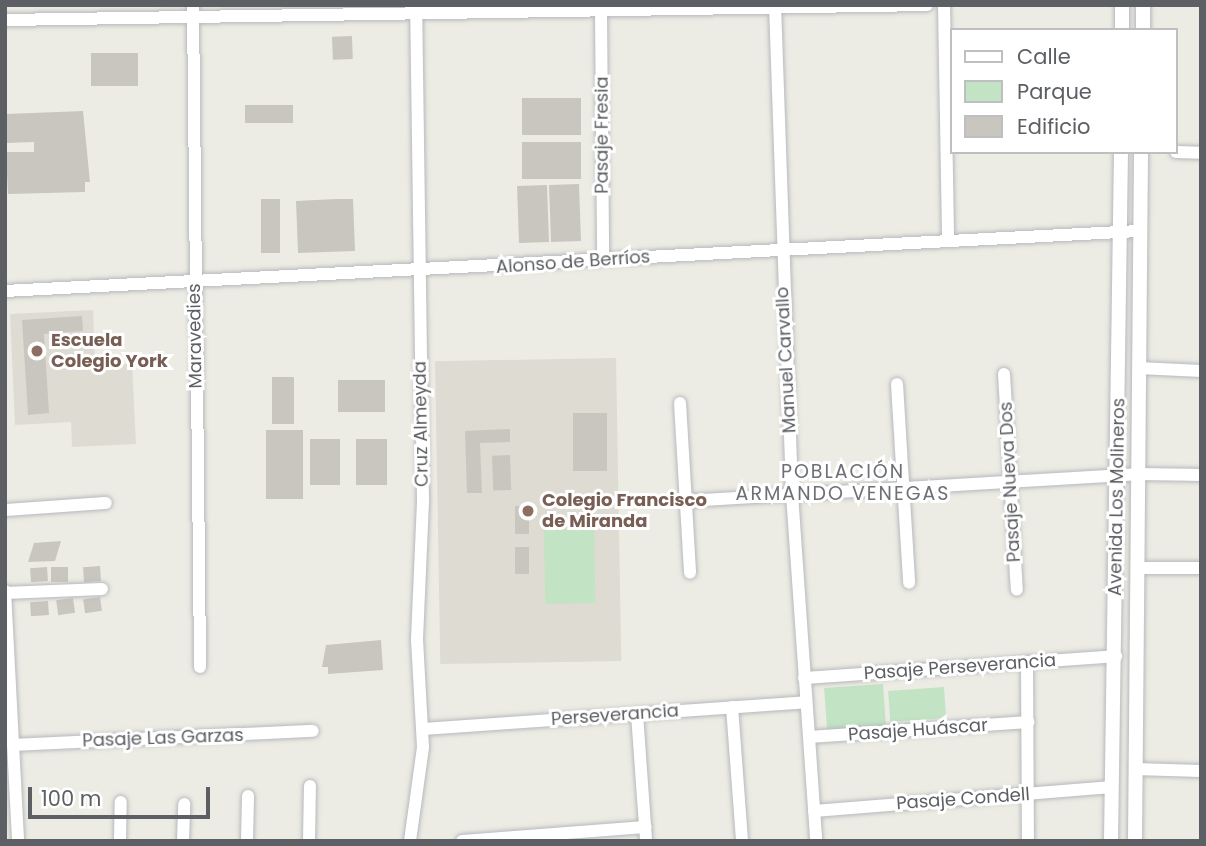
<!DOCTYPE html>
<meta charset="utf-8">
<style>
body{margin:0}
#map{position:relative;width:1206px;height:846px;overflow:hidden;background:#edece4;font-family:Poppins,sans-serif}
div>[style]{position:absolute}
.education>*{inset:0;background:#dddbd2;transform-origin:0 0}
.green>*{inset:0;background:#c2e3c4;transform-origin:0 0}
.building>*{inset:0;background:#c9c6c0;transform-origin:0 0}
.roads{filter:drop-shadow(0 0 2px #b6b9bd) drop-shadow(0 0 2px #b6b9bd)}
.minor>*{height:12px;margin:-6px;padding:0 6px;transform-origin:6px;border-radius:6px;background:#fff}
.tertiary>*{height:14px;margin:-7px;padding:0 7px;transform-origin:7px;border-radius:7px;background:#fff}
.dots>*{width:19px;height:19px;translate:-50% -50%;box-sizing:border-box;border:4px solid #fff;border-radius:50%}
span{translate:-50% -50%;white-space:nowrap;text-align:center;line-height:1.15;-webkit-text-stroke:6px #fff;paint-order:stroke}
.street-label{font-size:18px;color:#5c5f63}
.education-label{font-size:18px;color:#785e54;font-weight:700}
.left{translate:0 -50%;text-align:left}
.neighbourhood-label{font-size:19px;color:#6d7075;letter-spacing:2px}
.frame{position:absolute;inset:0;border:7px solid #5c5f63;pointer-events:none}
.legend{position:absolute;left:950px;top:28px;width:228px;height:126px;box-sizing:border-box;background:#fff;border:2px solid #bebfc1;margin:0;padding:9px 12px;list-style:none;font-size:21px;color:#5c5f63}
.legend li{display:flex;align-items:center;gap:14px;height:35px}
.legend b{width:35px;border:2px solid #bebfc1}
.scale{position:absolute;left:28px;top:787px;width:182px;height:32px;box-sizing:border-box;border:4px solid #5c5f63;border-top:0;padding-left:9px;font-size:21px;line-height:24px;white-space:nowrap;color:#5c5f63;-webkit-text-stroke:5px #fff;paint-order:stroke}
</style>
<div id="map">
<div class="education">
<div style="clip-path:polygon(93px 310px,95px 365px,132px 364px,136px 444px,72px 447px,71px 422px,15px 425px,10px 314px)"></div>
<div style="left:616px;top:358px;width:303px;height:181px;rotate:89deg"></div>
</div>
<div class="green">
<div style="left:594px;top:529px;width:74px;height:50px;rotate:89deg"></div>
<div style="left:883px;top:684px;width:42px;height:59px;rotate:86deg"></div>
<div style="left:944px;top:687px;width:31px;height:56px;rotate:86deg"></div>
</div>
<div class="building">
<div style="left:352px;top:36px;width:23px;height:20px;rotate:88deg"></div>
<div style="left:138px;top:53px;width:33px;height:47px;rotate:90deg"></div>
<div style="left:581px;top:98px;width:37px;height:59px;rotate:90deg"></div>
<div style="left:293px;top:105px;width:18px;height:48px;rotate:90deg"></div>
<div style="clip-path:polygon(83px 111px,90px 182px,85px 182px,85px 192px,8px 194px,6px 152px,34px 152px,34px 142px,7px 143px,6px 114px)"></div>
<div style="left:581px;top:142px;width:37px;height:59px;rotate:90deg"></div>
<div style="left:579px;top:184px;width:57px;height:30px;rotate:88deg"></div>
<div style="left:547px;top:185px;width:57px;height:30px;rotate:88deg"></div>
<div style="left:261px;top:199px;width:19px;height:54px"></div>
<div style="clip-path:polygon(336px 199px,353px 199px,355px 251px,298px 253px,296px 201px)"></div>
<div style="clip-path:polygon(82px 316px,83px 331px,44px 334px,49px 413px,28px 415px,22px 320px)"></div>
<div style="left:272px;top:377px;width:22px;height:47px"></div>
<div style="left:385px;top:380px;width:32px;height:47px;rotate:90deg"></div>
<div style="left:573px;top:413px;width:34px;height:58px"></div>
<div style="clip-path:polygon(510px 429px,510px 442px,480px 443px,482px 493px,467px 493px,465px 431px)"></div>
<div style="left:266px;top:430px;width:37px;height:69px"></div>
<div style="left:310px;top:439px;width:30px;height:46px"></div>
<div style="left:356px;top:439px;width:31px;height:46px"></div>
<div style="left:510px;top:455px;width:35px;height:18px;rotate:88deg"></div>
<div style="left:529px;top:506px;width:28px;height:14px;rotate:90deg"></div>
<div style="clip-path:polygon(61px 541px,55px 561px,28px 562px,34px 543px)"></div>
<div style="left:515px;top:547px;width:14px;height:27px"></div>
<div style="left:100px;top:566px;width:15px;height:17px;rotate:86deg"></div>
<div style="left:47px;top:567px;width:14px;height:17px;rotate:86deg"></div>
<div style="left:51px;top:567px;width:17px;height:15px"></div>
<div style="left:100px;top:597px;width:14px;height:17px;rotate:82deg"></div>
<div style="left:73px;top:598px;width:15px;height:17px;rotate:82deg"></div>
<div style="left:48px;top:601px;width:14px;height:18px;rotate:86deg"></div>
<div style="clip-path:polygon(381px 640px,383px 670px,328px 674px,328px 667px,322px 667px,326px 645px)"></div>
</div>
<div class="roads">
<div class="minor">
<div style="left:193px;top:5px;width:662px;rotate:89.39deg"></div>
<div style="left:775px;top:5px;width:489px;rotate:88deg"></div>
<div style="left:792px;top:494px;width:348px;rotate:86deg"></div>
<div style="left:944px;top:5px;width:236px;rotate:89deg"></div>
<div style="left:601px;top:11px;width:248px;rotate:89.5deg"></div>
<div style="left:5px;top:20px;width:922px;rotate:-0.93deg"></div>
<div style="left:1176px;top:152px;width:25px;rotate:2deg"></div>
<div style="left:5px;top:291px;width:1137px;rotate:-3.03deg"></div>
<div style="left:1139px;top:368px;width:62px;rotate:2.8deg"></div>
<div style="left:1004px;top:374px;width:216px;rotate:86.6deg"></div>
<div style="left:897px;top:384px;width:199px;rotate:86.5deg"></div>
<div style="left:680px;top:403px;width:170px;rotate:86.6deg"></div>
<div style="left:686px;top:501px;width:452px;rotate:-3.4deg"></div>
<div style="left:1137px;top:474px;width:64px;rotate:0.9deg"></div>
<div style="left:5px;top:510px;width:101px;rotate:-4deg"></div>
<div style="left:1137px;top:568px;width:64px"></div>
<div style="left:5px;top:591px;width:250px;rotate:87deg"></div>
<div style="left:5px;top:593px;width:97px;rotate:-2.4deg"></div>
<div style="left:1027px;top:662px;width:179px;rotate:89.7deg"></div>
<div style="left:804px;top:678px;width:313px;rotate:-4deg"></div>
<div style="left:732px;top:707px;width:134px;rotate:85.7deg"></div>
<div style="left:637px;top:714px;width:127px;rotate:85.9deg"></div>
<div style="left:423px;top:729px;width:384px;rotate:-4deg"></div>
<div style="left:809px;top:737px;width:220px;rotate:-3.9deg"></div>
<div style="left:13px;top:745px;width:300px;rotate:-2.7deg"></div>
<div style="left:1135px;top:769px;width:66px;rotate:1.7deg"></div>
<div style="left:814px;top:811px;width:299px;rotate:-4.6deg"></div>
<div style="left:120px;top:841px;width:39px;rotate:-89deg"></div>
<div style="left:183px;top:841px;width:37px;rotate:-88deg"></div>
<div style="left:247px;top:841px;width:45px;rotate:-88.7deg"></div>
<div style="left:309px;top:841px;width:55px;rotate:-89deg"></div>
<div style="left:410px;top:841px;width:95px;rotate:-82.1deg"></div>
<div style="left:423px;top:747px;width:108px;rotate:-93.2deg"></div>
<div style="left:417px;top:639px;width:140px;rotate:-87.5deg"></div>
<div style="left:423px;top:499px;width:493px;rotate:-90.8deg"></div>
<div style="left:462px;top:841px;width:184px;rotate:-4.4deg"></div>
</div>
<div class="tertiary">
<div style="left:1122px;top:30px;width:25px;rotate:-90deg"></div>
<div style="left:1143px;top:30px;width:25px;rotate:-90deg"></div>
<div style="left:1111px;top:841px;width:689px;rotate:-89.17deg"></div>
<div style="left:1135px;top:841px;width:689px;rotate:-89.5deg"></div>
</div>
</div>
<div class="dots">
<div style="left:37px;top:351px;background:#8d6e63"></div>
<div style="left:528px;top:511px;background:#8d6e63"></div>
</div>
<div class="street-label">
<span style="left:602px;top:135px;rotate:-90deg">Pasaje Fresia</span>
<span style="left:573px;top:262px;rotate:-4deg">Alonso de Berríos</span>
<span style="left:195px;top:336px;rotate:-91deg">Maravedies</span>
<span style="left:786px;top:360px;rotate:-93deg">Manuel Carvallo</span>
<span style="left:421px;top:424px;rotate:-91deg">Cruz Almeyda</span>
<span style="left:1010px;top:482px;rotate:-93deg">Pasaje Nueva Dos</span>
<span style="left:1117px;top:497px;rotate:-89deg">Avenida Los Molineros</span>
<span style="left:960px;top:667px;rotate:-4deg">Pasaje Perseverancia</span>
<span style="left:615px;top:715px;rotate:-4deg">Perseverancia</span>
<span style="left:918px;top:730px;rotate:-4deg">Pasaje Huáscar</span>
<span style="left:163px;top:738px;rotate:-2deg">Pasaje Las Garzas</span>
<span style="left:963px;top:799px;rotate:-4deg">Pasaje Condell</span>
</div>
<div class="education-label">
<span class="left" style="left:51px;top:351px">Escuela<br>Colegio York</span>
<span class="left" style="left:542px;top:511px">Colegio Francisco<br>de Miranda</span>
</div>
<div class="neighbourhood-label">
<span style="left:843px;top:483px">POBLACIÓN<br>ARMANDO VENEGAS</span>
</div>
<div class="frame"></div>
<ul class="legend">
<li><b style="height:9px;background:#fff"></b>Calle</li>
<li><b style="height:19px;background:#c2e3c4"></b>Parque</li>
<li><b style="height:19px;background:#c9c6c0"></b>Edificio</li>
</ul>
<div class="scale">100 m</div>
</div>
